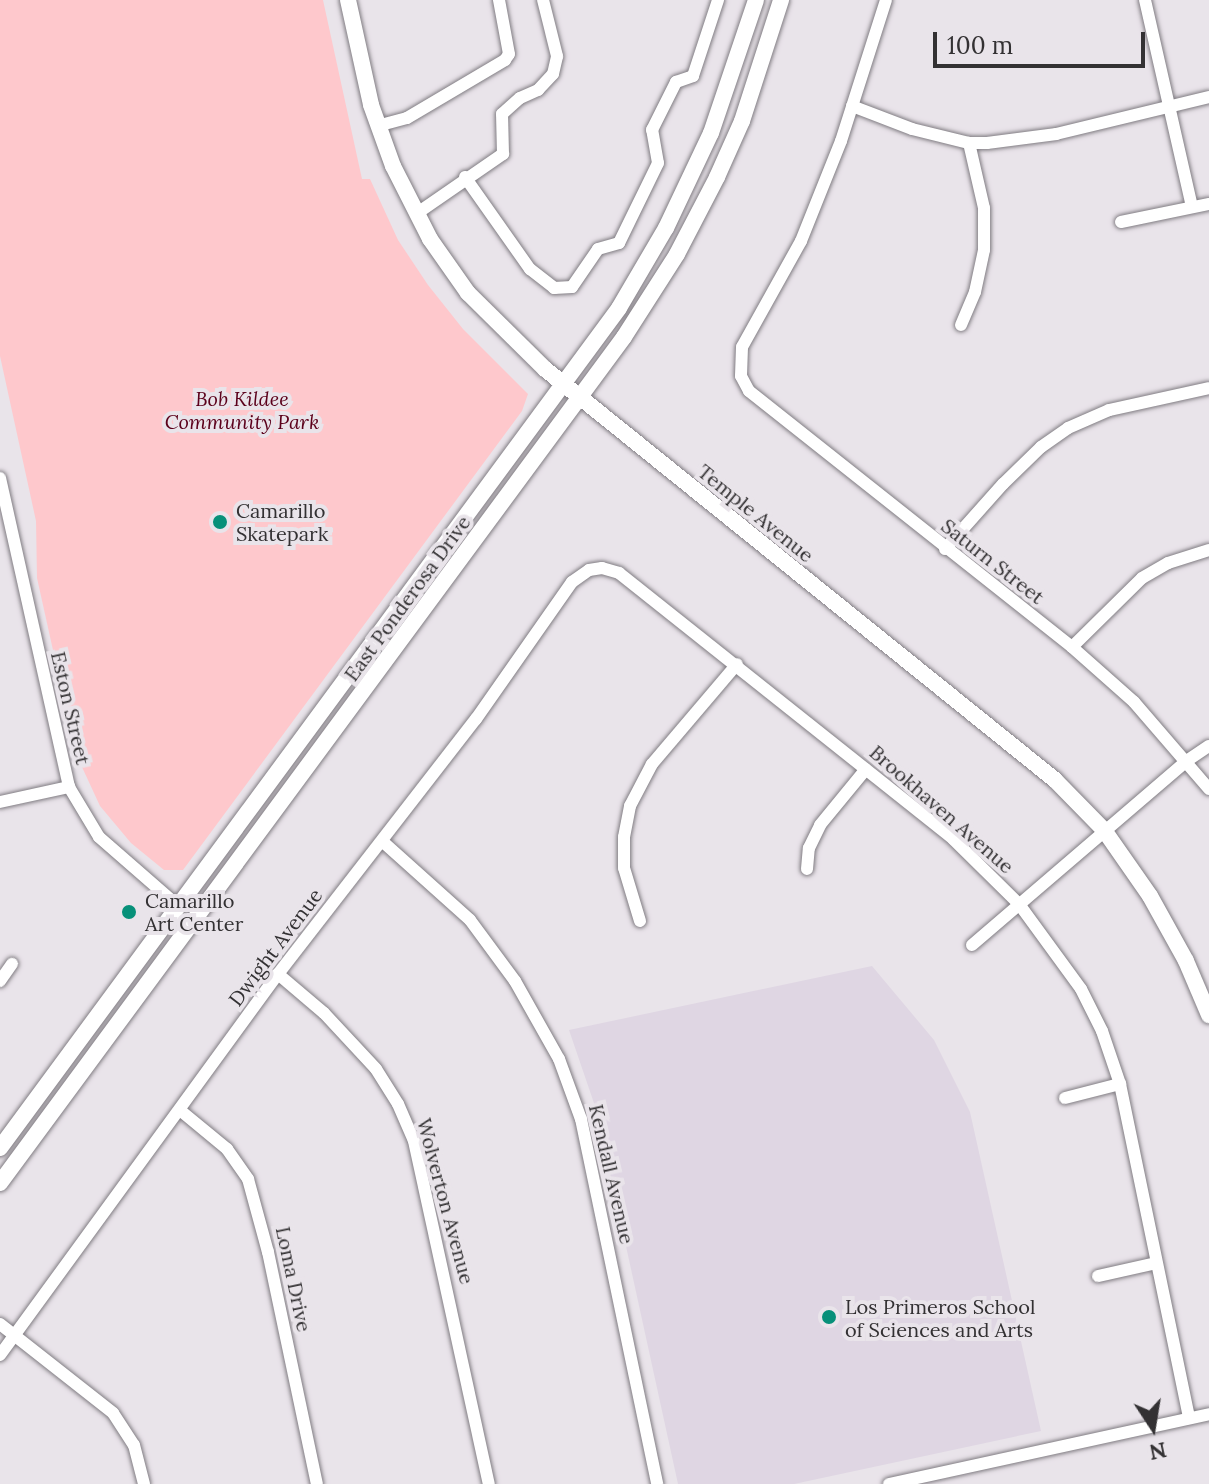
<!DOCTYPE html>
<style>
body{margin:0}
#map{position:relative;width:1209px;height:1484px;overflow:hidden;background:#e9e4ea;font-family:Lora,serif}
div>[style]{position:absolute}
.built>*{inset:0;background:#dfd6e3}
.green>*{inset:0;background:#fec8cc}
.roads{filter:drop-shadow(0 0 2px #807c82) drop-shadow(0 0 2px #807c82)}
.street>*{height:12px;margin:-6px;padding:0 6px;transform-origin:6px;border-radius:6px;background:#fff}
.secondary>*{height:16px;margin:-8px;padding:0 8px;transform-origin:8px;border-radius:8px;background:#fff}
.dots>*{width:22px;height:22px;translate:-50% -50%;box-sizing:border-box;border:4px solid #e9e4ea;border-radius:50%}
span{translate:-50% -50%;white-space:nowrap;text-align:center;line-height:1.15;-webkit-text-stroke:8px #e9e4ea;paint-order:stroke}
.park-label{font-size:20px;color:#5b001b;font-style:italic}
.poi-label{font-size:20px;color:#333133}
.left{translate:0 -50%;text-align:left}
.street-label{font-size:20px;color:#333133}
.north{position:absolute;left:1113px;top:1388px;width:80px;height:80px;-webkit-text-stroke:6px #e9e4ea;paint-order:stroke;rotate:168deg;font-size:22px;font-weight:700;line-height:32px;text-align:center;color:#333133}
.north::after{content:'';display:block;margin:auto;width:28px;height:36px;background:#333133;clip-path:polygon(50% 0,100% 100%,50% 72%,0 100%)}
.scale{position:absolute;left:933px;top:32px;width:212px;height:36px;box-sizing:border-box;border:4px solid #333133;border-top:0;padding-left:10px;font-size:24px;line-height:28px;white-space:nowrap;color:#333133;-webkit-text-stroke:6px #e9e4ea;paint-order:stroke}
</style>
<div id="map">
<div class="built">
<div style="clip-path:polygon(872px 966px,934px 1040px,970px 1112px,1041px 1431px,794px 1484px,678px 1484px,596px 1109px,569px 1030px)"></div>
</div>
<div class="green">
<div style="clip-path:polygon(0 0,323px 0,362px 179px,370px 179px,398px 240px,428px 285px,463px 329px,528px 394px,522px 411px,183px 870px,164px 870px,131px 843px,100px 806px,76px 754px,37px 578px,36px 521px,0 356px)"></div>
</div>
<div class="roads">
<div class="street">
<div style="left:886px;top:0;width:148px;rotate:107.7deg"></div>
<div style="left:841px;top:141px;width:108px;rotate:111.8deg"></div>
<div style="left:801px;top:241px;width:121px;rotate:119.1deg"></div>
<div style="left:742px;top:347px;width:29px;rotate:92deg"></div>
<div style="left:741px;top:376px;width:17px;rotate:62deg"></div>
<div style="left:749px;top:391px;width:412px;rotate:38.4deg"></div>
<div style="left:1072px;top:647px;width:83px;rotate:41.6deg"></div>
<div style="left:1134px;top:702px;width:115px;rotate:49.2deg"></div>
<div style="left:1145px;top:0;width:212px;rotate:77.2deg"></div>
<div style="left:852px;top:106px;width:64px;rotate:21deg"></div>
<div style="left:912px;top:129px;width:59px;rotate:13.8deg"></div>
<div style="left:969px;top:143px;width:18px"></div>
<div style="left:987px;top:143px;width:70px;rotate:-7.4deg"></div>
<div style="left:1056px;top:134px;width:157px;rotate:-13.6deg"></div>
<div style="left:377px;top:126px;width:31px;rotate:-15deg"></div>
<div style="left:407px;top:118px;width:114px;rotate:-30.6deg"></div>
<div style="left:505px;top:60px;width:7px;rotate:-56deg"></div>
<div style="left:509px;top:54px;width:55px;rotate:-100.5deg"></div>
<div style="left:465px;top:177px;width:113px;rotate:54.8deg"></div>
<div style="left:530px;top:269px;width:31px;rotate:38deg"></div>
<div style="left:554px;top:288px;width:18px;rotate:-3deg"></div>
<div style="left:572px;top:287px;width:46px;rotate:-55.6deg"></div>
<div style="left:598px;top:249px;width:22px;rotate:-16deg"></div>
<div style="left:619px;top:243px;width:89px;rotate:-64deg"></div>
<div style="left:658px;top:163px;width:34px;rotate:-100deg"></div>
<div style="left:652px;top:130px;width:54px;rotate:-63.4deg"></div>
<div style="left:676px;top:82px;width:18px;rotate:-19deg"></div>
<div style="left:693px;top:76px;width:80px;rotate:-71.8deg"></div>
<div style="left:416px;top:214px;width:106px;rotate:-34.6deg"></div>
<div style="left:503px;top:154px;width:40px;rotate:-91.4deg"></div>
<div style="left:502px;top:114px;width:24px;rotate:-42deg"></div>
<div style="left:520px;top:98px;width:20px;rotate:-24deg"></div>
<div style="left:538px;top:90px;width:22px;rotate:-47deg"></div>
<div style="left:553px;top:74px;width:18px;rotate:-77deg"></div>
<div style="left:557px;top:56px;width:58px;rotate:-104deg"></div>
<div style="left:1121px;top:222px;width:90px;rotate:-11.6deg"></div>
<div style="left:961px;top:325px;width:36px;rotate:-67deg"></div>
<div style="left:975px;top:292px;width:43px;rotate:-77.9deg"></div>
<div style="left:984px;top:250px;width:42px;rotate:-90deg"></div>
<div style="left:984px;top:208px;width:67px;rotate:-103deg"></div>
<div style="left:0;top:478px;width:317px;rotate:77.4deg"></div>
<div style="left:69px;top:787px;width:58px;rotate:59deg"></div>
<div style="left:99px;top:837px;width:105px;rotate:41.1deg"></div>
<div style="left:945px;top:549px;width:87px;rotate:-48.3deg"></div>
<div style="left:1003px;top:484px;width:53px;rotate:-44.2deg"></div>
<div style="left:1041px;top:447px;width:33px;rotate:-35deg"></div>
<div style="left:1068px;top:428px;width:45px;rotate:-23.7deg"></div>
<div style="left:1109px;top:410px;width:102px;rotate:-12.4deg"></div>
<div style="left:1072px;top:647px;width:98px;rotate:-44.6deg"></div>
<div style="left:1142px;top:578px;width:30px;rotate:-30deg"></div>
<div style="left:1168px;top:563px;width:43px;rotate:-17.6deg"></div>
<div style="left:0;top:802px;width:71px;rotate:-12.3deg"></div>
<div style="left:382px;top:841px;width:118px;rotate:41.9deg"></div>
<div style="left:470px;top:920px;width:76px;rotate:53.6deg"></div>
<div style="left:515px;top:981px;width:90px;rotate:60.6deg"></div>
<div style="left:559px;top:1059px;width:64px;rotate:69.9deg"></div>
<div style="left:581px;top:1119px;width:373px;rotate:78.2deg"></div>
<div style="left:807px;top:869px;width:21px;rotate:-85deg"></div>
<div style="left:809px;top:848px;width:25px;rotate:-64deg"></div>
<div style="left:820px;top:825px;width:72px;rotate:-50.6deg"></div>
<div style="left:640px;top:921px;width:55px;rotate:-106.8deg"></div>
<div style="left:624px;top:868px;width:31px;rotate:-90deg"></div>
<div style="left:624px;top:837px;width:32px;rotate:-79deg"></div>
<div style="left:630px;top:806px;width:47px;rotate:-62.4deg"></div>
<div style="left:652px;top:764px;width:131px;rotate:-49.6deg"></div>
<div style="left:972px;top:945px;width:284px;rotate:-40.6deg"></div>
<div style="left:1188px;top:760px;width:25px;rotate:-34deg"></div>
<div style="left:278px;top:974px;width:60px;rotate:40.3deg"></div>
<div style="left:324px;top:1013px;width:76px;rotate:47.1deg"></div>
<div style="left:376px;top:1069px;width:41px;rotate:57.8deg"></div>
<div style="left:398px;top:1104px;width:40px;rotate:66.6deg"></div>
<div style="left:414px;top:1141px;width:351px;rotate:77.7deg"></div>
<div style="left:0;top:981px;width:21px;rotate:-55deg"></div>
<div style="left:1065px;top:1098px;width:57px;rotate:-14.3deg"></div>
<div style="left:181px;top:1111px;width:60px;rotate:39.6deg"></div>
<div style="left:227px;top:1149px;width:37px;rotate:55deg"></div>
<div style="left:248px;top:1179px;width:76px;rotate:74.7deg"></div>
<div style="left:268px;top:1252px;width:237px;rotate:78.1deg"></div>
<div style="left:1098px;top:1276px;width:59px;rotate:-12.6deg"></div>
<div style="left:0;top:1324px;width:144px;rotate:38.2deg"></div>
<div style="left:113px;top:1413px;width:38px;rotate:57deg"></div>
<div style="left:134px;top:1445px;width:40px;rotate:75.6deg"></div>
<div style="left:0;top:1355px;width:472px;rotate:-53.9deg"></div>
<div style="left:278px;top:974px;width:323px;rotate:-52.2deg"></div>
<div style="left:476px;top:719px;width:167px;rotate:-55deg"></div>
<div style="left:572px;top:582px;width:21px;rotate:-35deg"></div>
<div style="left:589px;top:570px;width:13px;rotate:-9deg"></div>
<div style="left:602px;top:568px;width:18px;rotate:16deg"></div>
<div style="left:619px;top:573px;width:427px;rotate:38.5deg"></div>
<div style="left:953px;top:839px;width:93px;rotate:44.6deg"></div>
<div style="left:1019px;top:904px;width:105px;rotate:53.9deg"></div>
<div style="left:1081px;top:989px;width:47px;rotate:63.4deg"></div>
<div style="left:1102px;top:1031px;width:56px;rotate:71.2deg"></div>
<div style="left:1120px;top:1084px;width:341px;rotate:78.3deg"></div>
<div style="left:889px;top:1484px;width:328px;rotate:-12.3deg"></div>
</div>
<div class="secondary">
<div style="left:348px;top:0;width:107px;rotate:77.6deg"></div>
<div style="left:371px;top:105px;width:65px;rotate:70.2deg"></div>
<div style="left:393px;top:166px;width:82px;rotate:63.1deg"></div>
<div style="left:430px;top:239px;width:66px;rotate:54.9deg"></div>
<div style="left:468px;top:293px;width:108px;rotate:44.6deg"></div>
<div style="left:545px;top:369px;width:655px;rotate:38.86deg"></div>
<div style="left:1055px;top:780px;width:70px;rotate:45.6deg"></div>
<div style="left:1104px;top:830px;width:80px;rotate:55.1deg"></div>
<div style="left:1150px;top:896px;width:74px;rotate:61deg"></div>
<div style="left:1186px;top:961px;width:59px;rotate:66.9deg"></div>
<div style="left:0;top:1148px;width:1043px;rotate:-53.61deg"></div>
<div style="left:619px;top:308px;width:93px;rotate:-59.6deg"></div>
<div style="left:666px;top:228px;width:105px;rotate:-64.7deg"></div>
<div style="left:711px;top:133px;width:140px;rotate:-71.3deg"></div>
<div style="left:0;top:1183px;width:1051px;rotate:-53.59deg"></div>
<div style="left:624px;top:337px;width:98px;rotate:-57.4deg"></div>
<div style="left:677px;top:254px;width:87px;rotate:-62.5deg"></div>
<div style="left:717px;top:177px;width:61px;rotate:-65.9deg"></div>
<div style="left:742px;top:121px;width:127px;rotate:-72.1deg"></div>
</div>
</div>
<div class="dots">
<div style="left:220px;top:522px;background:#079079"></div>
<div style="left:129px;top:912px;background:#079079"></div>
<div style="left:829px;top:1317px;background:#079079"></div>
</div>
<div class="park-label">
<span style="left:242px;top:410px">Bob Kildee<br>Community Park</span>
</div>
<div class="poi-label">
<span class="left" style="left:236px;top:522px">Camarillo<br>Skatepark</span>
<span class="left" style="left:145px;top:912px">Camarillo<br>Art Center</span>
<span class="left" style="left:845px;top:1318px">Los Primeros School<br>of Sciences and Arts</span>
</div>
<div class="street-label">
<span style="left:756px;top:513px;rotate:39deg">Temple Avenue</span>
<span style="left:993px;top:561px;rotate:38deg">Saturn Street</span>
<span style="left:407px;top:598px;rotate:-54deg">East Ponderosa Drive</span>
<span style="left:71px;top:708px;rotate:77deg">Eston Street</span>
<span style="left:942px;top:809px;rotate:41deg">Brookhaven Avenue</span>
<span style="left:275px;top:947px;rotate:-53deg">Dwight Avenue</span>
<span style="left:612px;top:1174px;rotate:77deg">Kendall Avenue</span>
<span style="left:446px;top:1201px;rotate:75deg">Wolverton Avenue</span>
<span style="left:294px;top:1279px;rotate:78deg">Loma Drive</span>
</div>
<div class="north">N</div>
<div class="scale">100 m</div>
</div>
